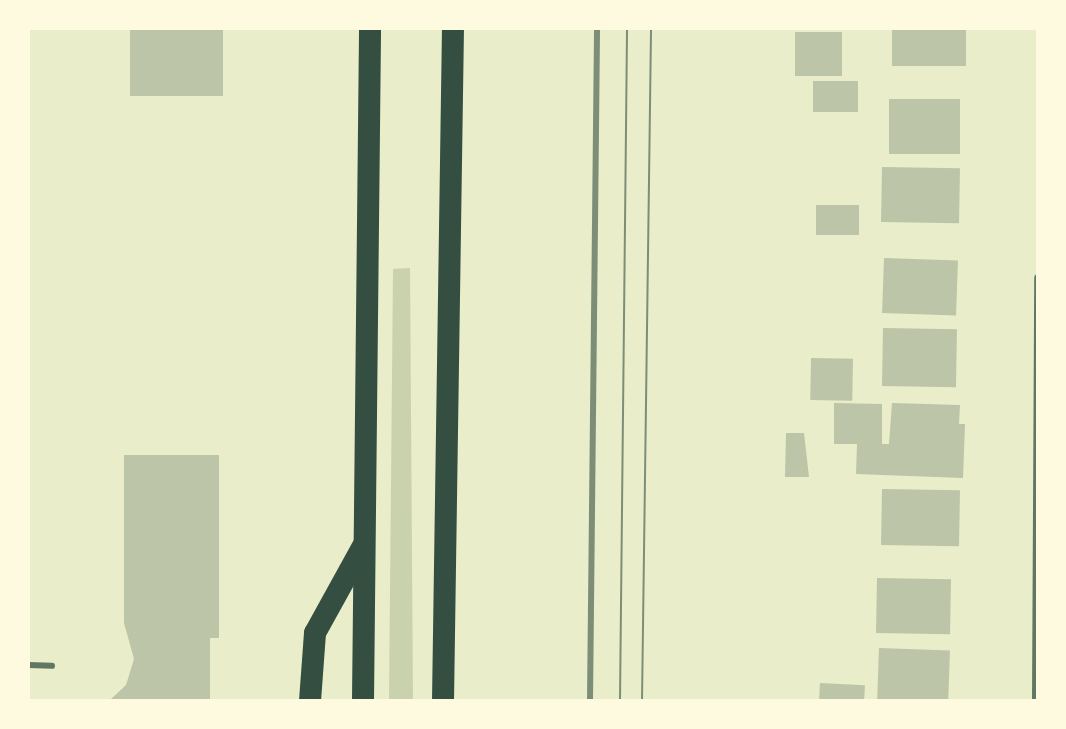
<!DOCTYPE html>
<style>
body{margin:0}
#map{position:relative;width:1066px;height:729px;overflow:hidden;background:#e9edc9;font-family:Karla,sans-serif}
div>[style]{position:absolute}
.green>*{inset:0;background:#cad2ad}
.building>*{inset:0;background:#bcc5a7;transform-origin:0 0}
.service>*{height:6px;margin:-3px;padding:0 3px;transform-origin:3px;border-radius:3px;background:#617663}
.minor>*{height:8px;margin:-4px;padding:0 4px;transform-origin:4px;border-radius:4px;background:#617663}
.trunk>*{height:22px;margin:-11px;padding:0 11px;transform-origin:11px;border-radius:11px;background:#344e41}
.tram>*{height:2px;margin:-1px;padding:0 1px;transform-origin:1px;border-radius:1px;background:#7c8e77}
.rail>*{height:6px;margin:-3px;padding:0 3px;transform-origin:3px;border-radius:3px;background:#7c8e77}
span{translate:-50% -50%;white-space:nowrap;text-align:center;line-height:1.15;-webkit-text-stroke:8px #fefae0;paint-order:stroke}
.frame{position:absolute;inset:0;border:30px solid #fefae0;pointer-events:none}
</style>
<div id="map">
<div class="green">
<div style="clip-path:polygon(410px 268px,413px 701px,389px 701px,393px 269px)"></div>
</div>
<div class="building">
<div style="left:130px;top:28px;width:93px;height:68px"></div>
<div style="left:892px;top:28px;width:74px;height:38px"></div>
<div style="left:795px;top:32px;width:47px;height:44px"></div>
<div style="left:813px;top:81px;width:45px;height:31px"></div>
<div style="left:889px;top:99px;width:71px;height:55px"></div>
<div style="left:882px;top:167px;width:78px;height:55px;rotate:1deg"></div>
<div style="left:816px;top:205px;width:43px;height:30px"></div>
<div style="left:884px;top:258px;width:74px;height:55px;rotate:2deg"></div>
<div style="left:883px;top:328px;width:74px;height:58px;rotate:1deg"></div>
<div style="left:811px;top:358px;width:42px;height:42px;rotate:1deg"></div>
<div style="clip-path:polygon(834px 403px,882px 404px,882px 444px,889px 444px,892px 403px,960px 405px,959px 424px,965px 424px,963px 478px,856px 474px,857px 444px,834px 444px)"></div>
<div style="clip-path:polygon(786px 433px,804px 433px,809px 477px,785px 477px)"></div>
<div style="clip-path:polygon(124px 455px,219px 455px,219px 638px,210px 638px,210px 701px,109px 701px,126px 685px,134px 659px,124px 623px)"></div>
<div style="left:882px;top:489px;width:78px;height:56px;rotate:1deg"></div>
<div style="left:877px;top:578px;width:74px;height:55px;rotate:1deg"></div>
<div style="left:879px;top:648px;width:71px;height:53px;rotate:2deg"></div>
<div style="left:820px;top:683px;width:45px;height:18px;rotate:3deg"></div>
</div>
<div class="service">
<div style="left:28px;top:665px;width:24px;rotate:2deg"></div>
</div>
<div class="minor">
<div style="left:1036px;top:701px;width:423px;rotate:-89.7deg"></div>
</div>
<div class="trunk">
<div style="left:310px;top:701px;width:68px;rotate:-85.8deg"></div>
<div style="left:315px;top:633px;width:99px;rotate:-61.1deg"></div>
<div style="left:363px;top:701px;width:673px;rotate:-89.4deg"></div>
<div style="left:443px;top:701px;width:673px;rotate:-89.15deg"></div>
</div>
<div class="tram">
<div style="left:620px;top:701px;width:673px;rotate:-89.4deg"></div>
<div style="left:642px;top:701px;width:673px;rotate:-89.23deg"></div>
</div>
<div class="rail">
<div style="left:590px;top:701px;width:673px;rotate:-89.4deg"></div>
</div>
<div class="frame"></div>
</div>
